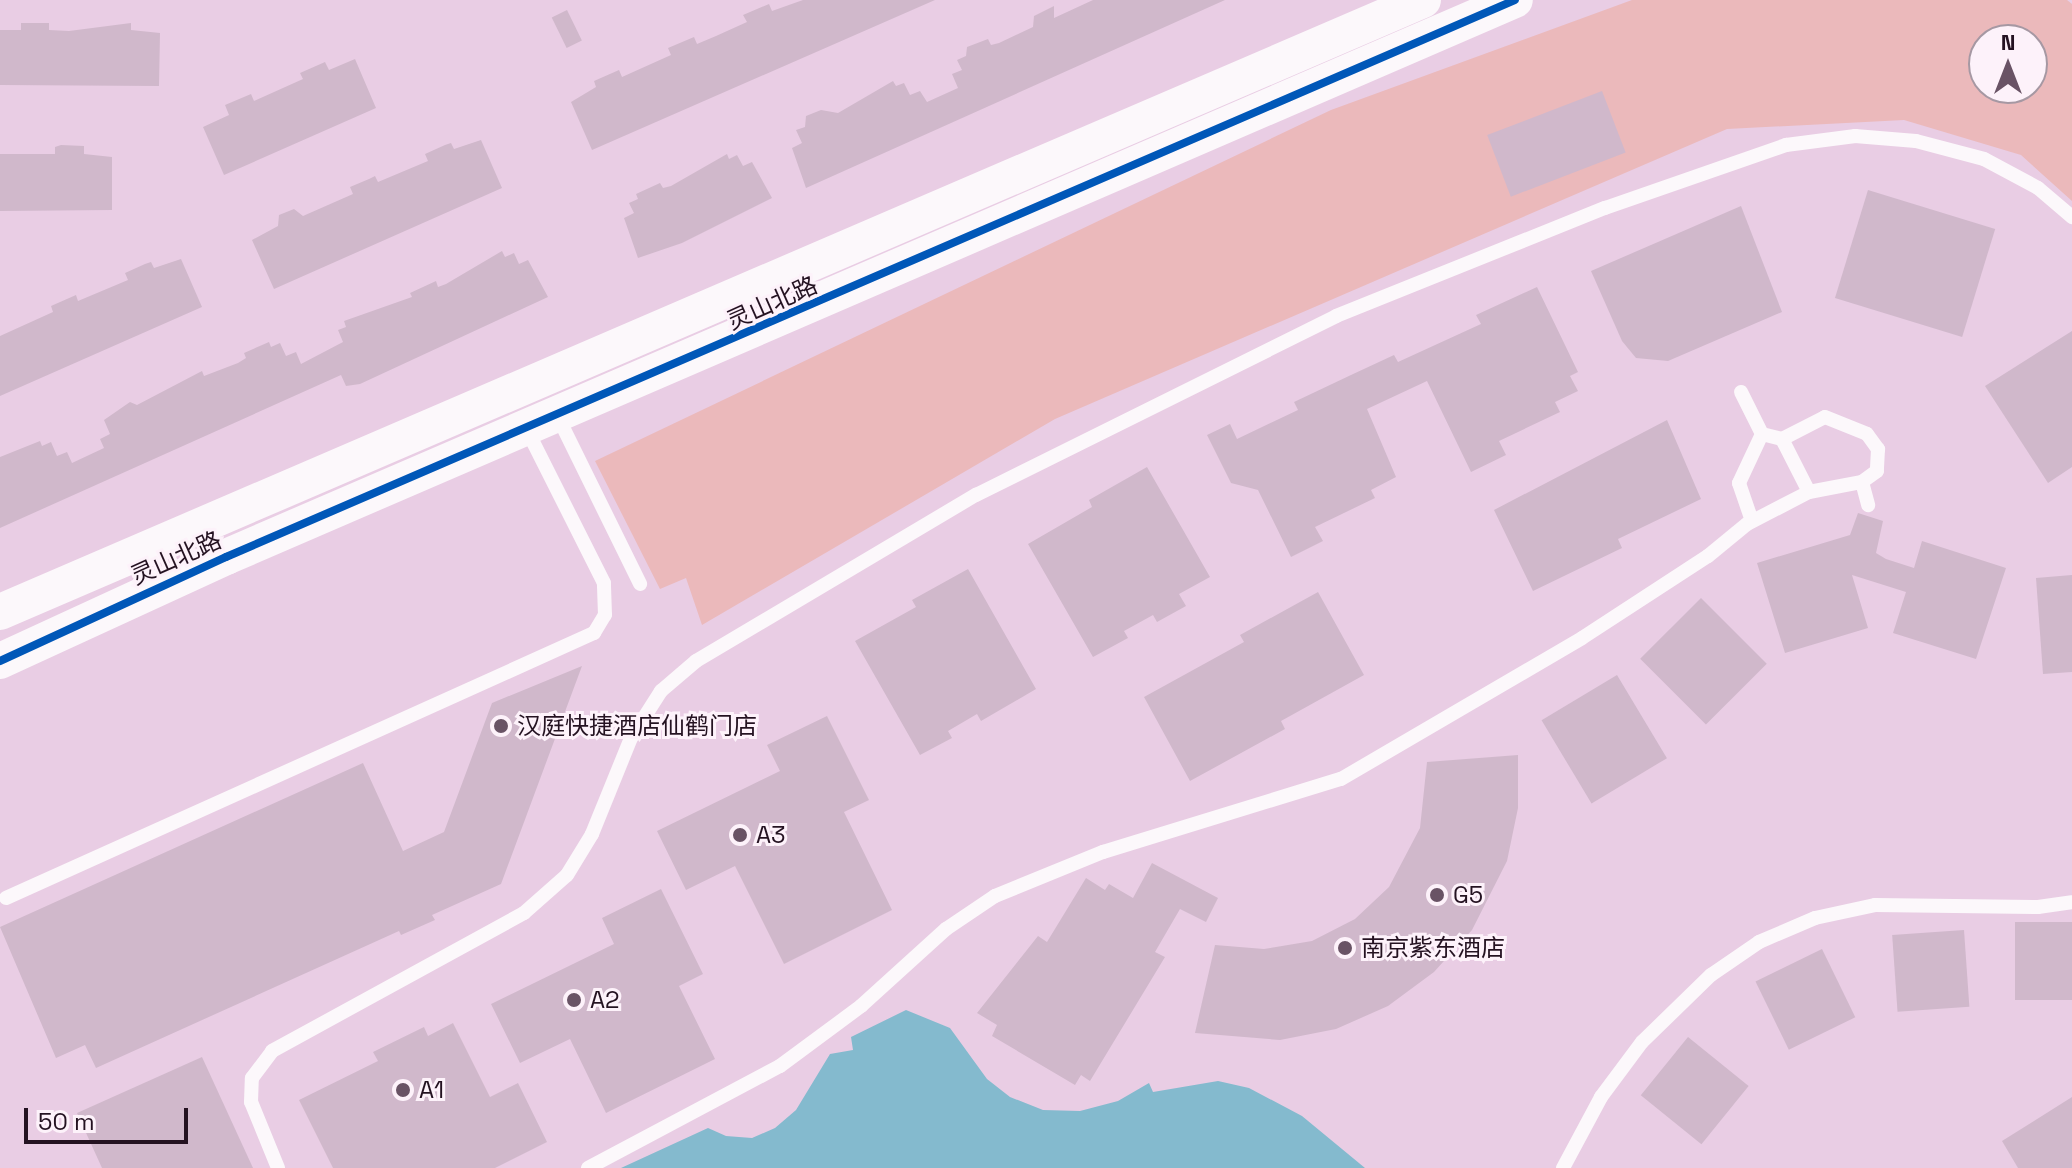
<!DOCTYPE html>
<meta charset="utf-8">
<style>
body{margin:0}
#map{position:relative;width:2072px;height:1168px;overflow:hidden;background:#e9cde4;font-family:"Space Grotesk","Noto Sans SC",sans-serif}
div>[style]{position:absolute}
.green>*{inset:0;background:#ebb9bb}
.water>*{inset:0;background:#84bace}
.building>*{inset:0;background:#d0b8cb;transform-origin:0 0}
.lane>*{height:14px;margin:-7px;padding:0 7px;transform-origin:7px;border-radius:7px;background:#fcf8fb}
.secondary>*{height:36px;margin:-18px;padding:0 18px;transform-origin:18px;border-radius:18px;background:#fcf8fb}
.cycleway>*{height:8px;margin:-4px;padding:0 4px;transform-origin:4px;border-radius:4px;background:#0057b8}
.dots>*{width:22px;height:22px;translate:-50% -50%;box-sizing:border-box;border:4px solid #fdf2fa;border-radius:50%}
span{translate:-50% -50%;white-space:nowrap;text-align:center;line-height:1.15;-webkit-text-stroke:6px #fdf2fa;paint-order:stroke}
.street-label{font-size:24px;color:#241221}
.poi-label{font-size:24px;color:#241221}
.left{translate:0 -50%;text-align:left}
.north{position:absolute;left:1968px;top:24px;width:80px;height:80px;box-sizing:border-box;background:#fdf2fa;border:2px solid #a698a3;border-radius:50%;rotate:0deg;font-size:22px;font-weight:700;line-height:32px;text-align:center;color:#241221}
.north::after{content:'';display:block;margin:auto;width:28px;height:36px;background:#695365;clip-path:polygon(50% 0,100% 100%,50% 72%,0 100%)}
.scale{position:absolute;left:24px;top:1108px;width:164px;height:36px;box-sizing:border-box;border:4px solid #241221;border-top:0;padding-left:10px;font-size:24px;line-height:28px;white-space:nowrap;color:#241221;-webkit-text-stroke:6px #fdf2fa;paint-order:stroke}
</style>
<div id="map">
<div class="green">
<div style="clip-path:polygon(evenodd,1632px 0,2067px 0,2072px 4px,2072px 201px,2021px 155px,1904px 120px,1727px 129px,1055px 419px,702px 625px,686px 578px,660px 589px,595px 461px,1331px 110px,1632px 0,1984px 40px,2032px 40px,2032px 88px,1984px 88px,1984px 40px)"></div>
</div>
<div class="water">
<div style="clip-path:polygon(906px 1010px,950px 1028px,987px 1079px,1010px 1097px,1043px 1110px,1080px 1111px,1118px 1101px,1149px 1083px,1153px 1092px,1218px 1081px,1249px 1088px,1302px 1116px,1365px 1168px,621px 1168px,708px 1128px,726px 1136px,752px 1138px,775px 1128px,796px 1110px,830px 1054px,853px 1050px,851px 1037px)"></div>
</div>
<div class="building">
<div style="clip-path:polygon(803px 0,935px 0,592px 150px,571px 102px,596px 87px,594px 81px,619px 70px,622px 77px,671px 55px,668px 48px,694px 37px,697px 44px,716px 36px,747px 22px,743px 15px,769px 4px,772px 11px)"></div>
<div style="clip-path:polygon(1093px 0,1225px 0,806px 188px,792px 148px,802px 143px,796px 130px,805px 127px,806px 116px,821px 110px,838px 113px,893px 81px,896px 86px,904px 83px,910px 95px,920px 91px,927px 102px,958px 88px,952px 74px,962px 70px,957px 60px,966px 56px,967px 47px,988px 39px,991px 45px,999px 43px,1033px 27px,1034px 16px,1054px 6px,1054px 18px)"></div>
<div style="left:567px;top:10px;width:34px;height:17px;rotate:64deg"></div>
<div style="clip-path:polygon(21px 23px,49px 23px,49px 30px,69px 31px,131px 23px,131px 30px,160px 33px,159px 86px,0 85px,0 30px,21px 30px)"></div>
<div style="clip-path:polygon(355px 59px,376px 108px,224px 175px,203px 127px,229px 115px,225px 105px,251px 94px,254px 101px,303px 79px,300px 73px,325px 62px,329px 70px)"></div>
<div style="left:1602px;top:91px;width:66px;height:123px;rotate:69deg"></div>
<div style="clip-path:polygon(481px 140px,502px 188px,274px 289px,252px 240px,278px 226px,279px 215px,294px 209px,303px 216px,353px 194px,350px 187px,369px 179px,375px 176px,378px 182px,428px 161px,425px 154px,445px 145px,451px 143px,454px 149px)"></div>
<div style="clip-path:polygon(61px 145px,84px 146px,84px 154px,112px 157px,112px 210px,0 211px,0 154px,55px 154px,55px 147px)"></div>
<div style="clip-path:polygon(727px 154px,729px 159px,737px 155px,743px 166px,752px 162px,772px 198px,682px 243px,638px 258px,624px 218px,634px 213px,629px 203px,638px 199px,636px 194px,660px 183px,663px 188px,671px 186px)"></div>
<div style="left:1868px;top:190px;width:133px;height:113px;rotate:17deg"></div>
<div style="clip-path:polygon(1741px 206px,1782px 312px,1668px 361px,1636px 358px,1622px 341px,1591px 271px)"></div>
<div style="clip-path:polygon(502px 251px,505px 257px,514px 253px,519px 264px,528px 260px,548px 297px,360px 384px,346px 386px,341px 375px,0 528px,0 457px,40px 441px,42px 446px,51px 442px,57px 456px,67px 452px,72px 463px,104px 448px,100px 439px,110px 434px,104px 420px,130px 402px,137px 405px,202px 371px,204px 376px,238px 363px,246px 358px,244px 353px,269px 342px,271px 347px,280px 343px,286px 356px,296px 352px,301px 364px,343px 342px,338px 330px,346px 327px,344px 321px,412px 297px,410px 293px,436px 281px,438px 287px,446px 284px)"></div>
<div style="clip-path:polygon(181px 259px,202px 307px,0 396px,0 336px,53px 312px,51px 306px,76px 295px,78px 301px,128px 280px,125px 273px,145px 264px,151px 262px,154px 268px)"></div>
<div style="clip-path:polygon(1537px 287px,1578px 372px,1570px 376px,1578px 391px,1555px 402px,1560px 412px,1499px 441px,1506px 455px,1471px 472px,1427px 381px,1367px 409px,1396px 477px,1371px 490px,1375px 498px,1315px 527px,1323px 541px,1291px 557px,1258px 490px,1231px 483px,1207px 435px,1230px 424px,1237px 439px,1298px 410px,1294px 402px,1351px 375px,1394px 355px,1398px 362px,1481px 324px,1476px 315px)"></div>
<div style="clip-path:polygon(2072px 331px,2072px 467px,2048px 483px,1985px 386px)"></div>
<div style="clip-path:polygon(1667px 420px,1701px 499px,1618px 539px,1622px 548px,1533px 591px,1494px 510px)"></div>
<div style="clip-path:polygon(1147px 467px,1210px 577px,1179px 594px,1186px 606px,1157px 622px,1153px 615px,1124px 631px,1128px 638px,1093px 657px,1028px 544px,1092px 507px,1089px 500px)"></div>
<div style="clip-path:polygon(1858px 513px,1883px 521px,1876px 553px,1886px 559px,1914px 568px,1922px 541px,2006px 568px,1976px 659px,1893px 633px,1906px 592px,1852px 575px,1868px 628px,1785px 653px,1757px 563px,1850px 535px)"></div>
<div style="clip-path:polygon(968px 569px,1036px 689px,981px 721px,977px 714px,948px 731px,952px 738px,920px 755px,855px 641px,916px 607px,912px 600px)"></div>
<div style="clip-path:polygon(2072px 575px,2072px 672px,2043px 674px,2036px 578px)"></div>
<div style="clip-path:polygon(1318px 592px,1364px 675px,1281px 721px,1285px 729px,1190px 781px,1144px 697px,1244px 642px,1240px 635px)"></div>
<div style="left:1701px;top:598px;width:93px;height:86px;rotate:45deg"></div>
<div style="clip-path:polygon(582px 666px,501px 884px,432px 915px,435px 920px,401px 935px,399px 931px,96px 1068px,85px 1045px,56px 1058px,0 927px,363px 763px,403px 851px,444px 832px,492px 703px)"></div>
<div style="left:1617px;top:675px;width:97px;height:88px;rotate:59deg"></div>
<div style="clip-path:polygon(827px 716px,869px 800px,844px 812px,892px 910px,784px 964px,735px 866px,686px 890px,657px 831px,780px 771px,767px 745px)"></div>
<div style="clip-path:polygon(1518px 755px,1518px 808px,1507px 861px,1472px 930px,1434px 972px,1388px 1006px,1336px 1029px,1280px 1040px,1195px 1033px,1215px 945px,1264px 949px,1312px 941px,1355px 919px,1389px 887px,1420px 828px,1427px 762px)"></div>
<div style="clip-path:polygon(1152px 863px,1218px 898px,1206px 922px,1180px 909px,1155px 952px,1165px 957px,1090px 1081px,1081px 1075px,1075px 1085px,992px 1036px,997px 1025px,977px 1013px,1038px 936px,1047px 942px,1086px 878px,1105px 890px,1109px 884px,1133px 898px)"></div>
<div style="clip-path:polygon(661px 889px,703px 974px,679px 986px,715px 1059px,606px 1113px,570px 1039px,520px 1063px,491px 1004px,614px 944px,602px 918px)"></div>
<div style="left:2072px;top:922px;width:78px;height:57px;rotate:90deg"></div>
<div style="left:1964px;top:930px;width:77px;height:72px;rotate:86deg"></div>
<div style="left:1822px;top:949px;width:76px;height:74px;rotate:64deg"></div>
<div style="clip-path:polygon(453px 1023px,490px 1097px,518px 1083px,547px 1142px,495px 1168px,333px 1168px,299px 1100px,378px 1061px,373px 1052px,424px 1027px,428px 1036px)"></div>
<div style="left:1688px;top:1037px;width:78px;height:75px;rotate:39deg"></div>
<div style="clip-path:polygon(202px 1057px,253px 1168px,102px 1168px,77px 1113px)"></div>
<div style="clip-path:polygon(2072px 1097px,2072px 1168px,2018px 1168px,2002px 1141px)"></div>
</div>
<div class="lane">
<div style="left:1741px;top:392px;width:47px;rotate:63.4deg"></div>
<div style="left:1762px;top:434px;width:21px;rotate:14deg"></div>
<div style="left:1782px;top:439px;width:59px;rotate:63deg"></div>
<div style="left:558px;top:417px;width:186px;rotate:63.8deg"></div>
<div style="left:1782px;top:439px;width:48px;rotate:-27.1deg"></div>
<div style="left:1825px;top:417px;width:45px;rotate:22deg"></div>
<div style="left:1867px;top:434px;width:19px;rotate:54deg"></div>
<div style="left:1878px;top:449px;width:22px;rotate:93deg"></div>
<div style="left:1877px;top:471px;width:19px;rotate:144deg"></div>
<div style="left:1752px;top:521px;width:40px;rotate:-108.9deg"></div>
<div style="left:1739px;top:483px;width:54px;rotate:-64.9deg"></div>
<div style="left:6px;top:898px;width:645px;rotate:-24.26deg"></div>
<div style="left:594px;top:633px;width:21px;rotate:-59deg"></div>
<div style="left:605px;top:615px;width:32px;rotate:-92deg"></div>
<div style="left:604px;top:583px;width:171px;rotate:-116.7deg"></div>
<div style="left:278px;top:1168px;width:71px;rotate:-112.2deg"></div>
<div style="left:251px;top:1102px;width:24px;rotate:-88deg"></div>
<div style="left:252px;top:1078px;width:34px;rotate:-53deg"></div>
<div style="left:272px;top:1051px;width:287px;rotate:-28.7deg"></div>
<div style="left:524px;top:913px;width:57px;rotate:-41.5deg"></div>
<div style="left:567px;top:875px;width:48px;rotate:-58.6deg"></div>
<div style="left:592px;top:834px;width:104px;rotate:-67.9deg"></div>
<div style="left:631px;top:738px;width:56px;rotate:-57.4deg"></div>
<div style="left:661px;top:691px;width:46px;rotate:-40.6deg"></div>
<div style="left:696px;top:661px;width:326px;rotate:-30.7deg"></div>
<div style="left:976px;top:495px;width:402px;rotate:-26.4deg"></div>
<div style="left:1336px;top:316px;width:290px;rotate:-21.9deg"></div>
<div style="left:1605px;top:208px;width:192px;rotate:-19.2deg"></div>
<div style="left:1786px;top:145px;width:70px;rotate:-7.4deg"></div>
<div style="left:1855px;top:136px;width:61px;rotate:4.7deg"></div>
<div style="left:1916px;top:141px;width:70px;rotate:14.8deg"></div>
<div style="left:1984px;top:159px;width:61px;rotate:28.2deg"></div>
<div style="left:2038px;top:188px;width:45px;rotate:40.5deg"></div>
<div style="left:588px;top:1168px;width:217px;rotate:-28deg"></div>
<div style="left:780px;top:1066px;width:101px;rotate:-36.5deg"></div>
<div style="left:861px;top:1006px;width:115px;rotate:-42.2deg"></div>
<div style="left:946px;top:929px;width:59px;rotate:-34deg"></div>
<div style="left:995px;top:896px;width:117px;rotate:-22.2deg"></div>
<div style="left:1103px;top:852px;width:249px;rotate:-17.1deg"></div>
<div style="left:1341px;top:779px;width:279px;rotate:-30.3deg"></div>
<div style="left:1582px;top:638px;width:150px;rotate:-33.1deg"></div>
<div style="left:1708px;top:556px;width:50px;rotate:-39.4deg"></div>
<div style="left:1747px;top:524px;width:70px;rotate:-27.3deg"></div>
<div style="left:1809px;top:492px;width:54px;rotate:-10.7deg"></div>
<div style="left:1862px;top:482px;width:24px;rotate:75deg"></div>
<div style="left:1563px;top:1168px;width:81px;rotate:-61.8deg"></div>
<div style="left:1601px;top:1097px;width:69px;rotate:-53.3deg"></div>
<div style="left:1642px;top:1042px;width:96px;rotate:-44.2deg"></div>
<div style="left:1711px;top:975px;width:58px;rotate:-34.5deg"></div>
<div style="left:1759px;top:942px;width:61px;rotate:-23.2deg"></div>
<div style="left:1815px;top:918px;width:61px;rotate:-12.2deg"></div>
<div style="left:1875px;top:905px;width:163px;rotate:0.7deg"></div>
<div style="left:2038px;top:907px;width:34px;rotate:-8deg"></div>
</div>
<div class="secondary">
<div style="left:0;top:612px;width:1549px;rotate:-23.27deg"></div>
<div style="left:0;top:661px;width:249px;rotate:-24.7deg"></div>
<div style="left:226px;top:557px;width:1404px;rotate:-23.37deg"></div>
</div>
<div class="cycleway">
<div style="left:0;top:661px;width:249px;rotate:-24.7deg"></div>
<div style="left:226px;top:557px;width:1404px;rotate:-23.37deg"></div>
</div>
<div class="dots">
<div style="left:501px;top:726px;background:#695365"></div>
<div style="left:740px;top:835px;background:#695365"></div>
<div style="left:1437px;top:895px;background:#695365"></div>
<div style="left:1345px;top:948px;background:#695365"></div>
<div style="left:574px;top:1000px;background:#695365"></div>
<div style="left:403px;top:1090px;background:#695365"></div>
</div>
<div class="street-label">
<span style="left:772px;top:303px;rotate:-24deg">灵山北路</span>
<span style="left:176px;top:558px;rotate:-24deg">灵山北路</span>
</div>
<div class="poi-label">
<span class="left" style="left:517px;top:726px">汉庭快捷酒店仙鹤门店</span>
<span class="left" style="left:756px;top:835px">A3</span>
<span class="left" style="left:1453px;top:895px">G5</span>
<span class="left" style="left:1361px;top:948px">南京紫东酒店</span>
<span class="left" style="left:590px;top:1000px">A2</span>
<span class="left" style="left:419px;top:1090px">A1</span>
</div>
<div class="north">N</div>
<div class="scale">50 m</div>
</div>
